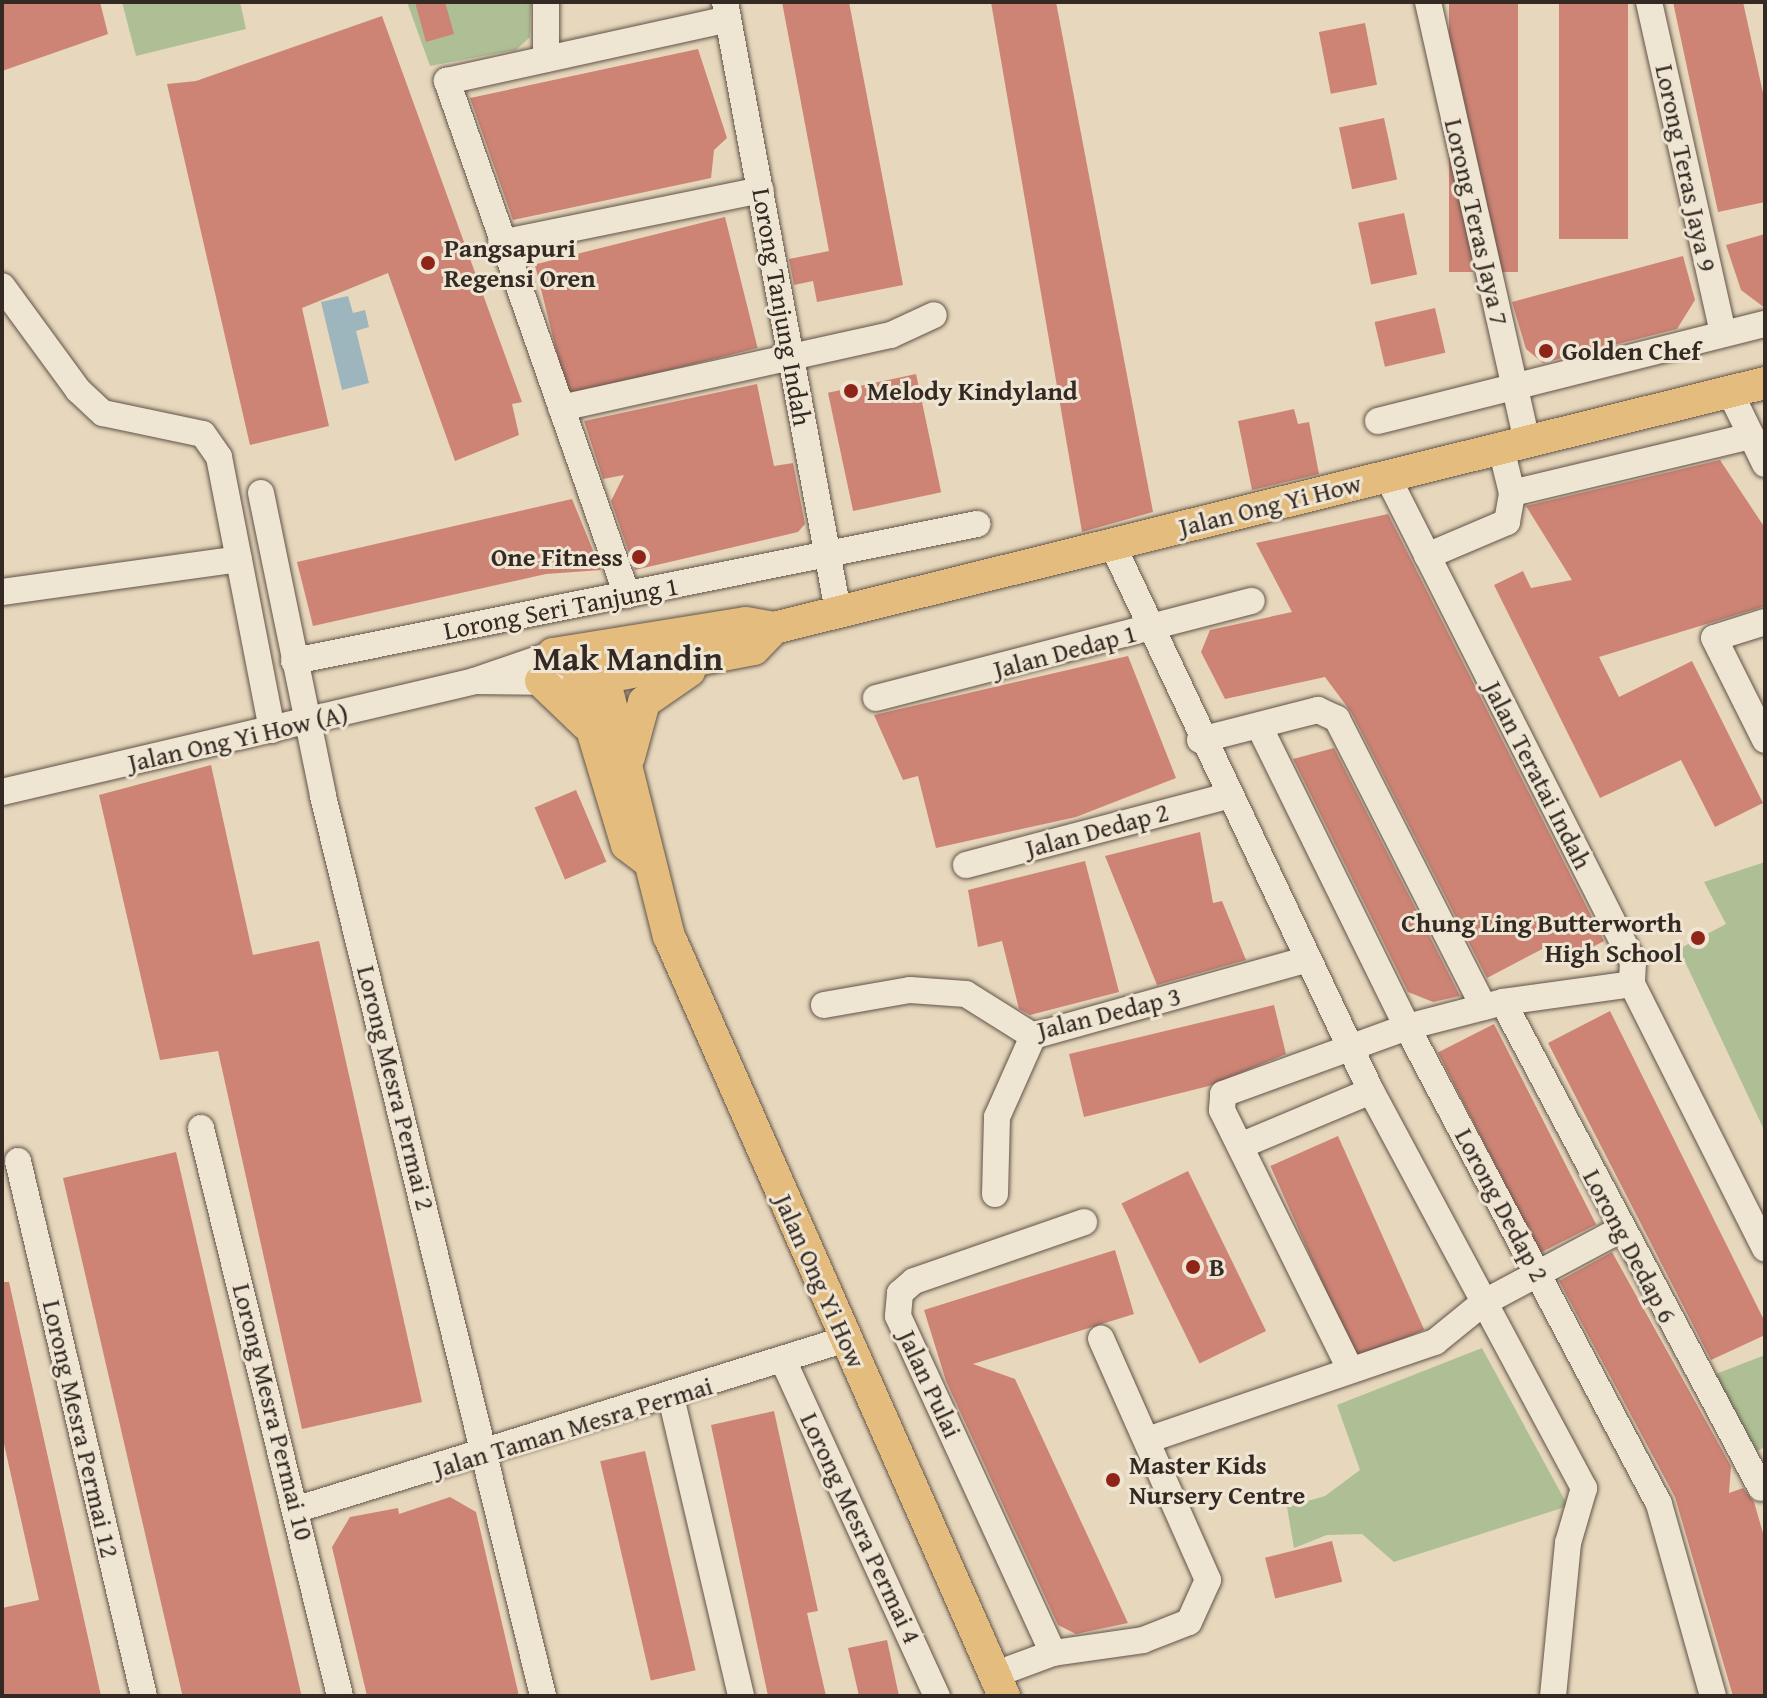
<!DOCTYPE html>
<style>
body{margin:0}
#map{position:relative;width:1767px;height:1698px;overflow:hidden;background:#e7d7bc;font-family:"Gentium Book Plus",serif}
div>[style]{position:absolute}
.green>*{inset:0;background:#afbf95}
.water>*{inset:0;background:#9db6bd}
.building>*{inset:0;background:#cd8475;transform-origin:0 0}
.roads{filter:drop-shadow(0 0 2px #615449) drop-shadow(0 0 2px #615449)}
.minor>*{height:26px;margin:-13px;padding:0 13px;transform-origin:13px;border-radius:13px;background:#efe5d3}
.major>*{height:32px;margin:-16px;padding:0 16px;transform-origin:16px;border-radius:16px;background:#e4bc7e}
.dots>*{width:22px;height:22px;translate:-50% -50%;box-sizing:border-box;border:4px solid #efe5d3;border-radius:50%}
span{translate:-50% -50%;white-space:nowrap;text-align:center;line-height:1.15;-webkit-text-stroke:6px #efe5d3;paint-order:stroke}
.street-label{font-size:26px;color:#342923}
.poi-label{font-size:26px;color:#342923;font-weight:700}
.left{translate:0 -50%;text-align:left}
.right{translate:-100% -50%;text-align:right}
.district-label{font-size:34px;color:#342923;font-weight:700}
.frame{position:absolute;inset:0;border:4px solid #342923;pointer-events:none}
</style>
<div id="map">
<div class="green">
<div style="clip-path:polygon(122px 2px,240px 2px,246px 29px,136px 56px)"></div>
<div style="clip-path:polygon(407px 2px,531px 2px,530px 37px,516px 50px,430px 66px)"></div>
<div style="clip-path:polygon(1765px 862px,1765px 1132px,1679px 949px,1726px 924px,1704px 882px)"></div>
<div style="clip-path:polygon(1482px 1348px,1568px 1506px,1394px 1562px,1362px 1534px,1327px 1535px,1294px 1548px,1287px 1507px,1325px 1496px,1360px 1470px,1337px 1405px)"></div>
<div style="clip-path:polygon(1765px 1355px,1765px 1447px,1750px 1454px,1708px 1377px)"></div>
</div>
<div class="water">
<div style="clip-path:polygon(348px 296px,353px 313px,365px 310px,369px 327px,356px 331px,369px 383px,342px 390px,321px 302px)"></div>
</div>
<div class="building">
<div style="clip-path:polygon(2px 2px,100px 2px,108px 34px,2px 71px)"></div>
<div style="clip-path:polygon(415px 2px,445px 2px,454px 34px,426px 42px)"></div>
<div style="clip-path:polygon(782px 2px,849px 2px,903px 285px,817px 302px,813px 281px,794px 285px,789px 259px,829px 251px)"></div>
<div style="clip-path:polygon(991px 2px,1056px 2px,1153px 512px,1082px 532px)"></div>
<div style="left:1449px;top:2px;width:69px;height:270px"></div>
<div style="left:1559px;top:2px;width:69px;height:237px"></div>
<div style="clip-path:polygon(1673px 2px,1743px 2px,1765px 102px,1765px 202px,1718px 212px)"></div>
<div style="clip-path:polygon(382px 16px,522px 402px,512px 404px,519px 435px,455px 461px,388px 273px,302px 308px,329px 426px,250px 445px,167px 84px,196px 81px)"></div>
<div style="left:1365px;top:23px;width:63px;height:47px;rotate:79deg"></div>
<div style="clip-path:polygon(698px 49px,727px 138px,714px 150px,711px 178px,513px 220px,470px 98px)"></div>
<div style="left:1384px;top:118px;width:63px;height:46px;rotate:78deg"></div>
<div style="left:1404px;top:213px;width:63px;height:47px;rotate:78deg"></div>
<div style="left:725px;top:217px;width:135px;height:196px;rotate:76deg"></div>
<div style="clip-path:polygon(1765px 234px,1765px 308px,1741px 290px,1726px 245px)"></div>
<div style="clip-path:polygon(1683px 256px,1695px 300px,1677px 329px,1543px 363px,1526px 349px,1512px 302px)"></div>
<div style="left:1435px;top:308px;width:46px;height:62px;rotate:77deg"></div>
<div style="left:916px;top:374px;width:121px;height:90px;rotate:78deg"></div>
<div style="clip-path:polygon(757px 384px,774px 466px,793px 463px,805px 524px,798px 532px,635px 570px,611px 501px,624px 475px,603px 479px,584px 421px)"></div>
<div style="clip-path:polygon(1294px 409px,1298px 424px,1309px 422px,1319px 474px,1252px 490px,1238px 421px)"></div>
<div style="clip-path:polygon(1720px 460px,1765px 528px,1765px 606px,1599px 657px,1619px 697px,1692px 661px,1763px 803px,1715px 827px,1681px 760px,1600px 798px,1494px 585px,1523px 571px,1531px 588px,1572px 580px,1526px 506px)"></div>
<div style="clip-path:polygon(572px 499px,601px 570px,546px 574px,313px 626px,297px 562px)"></div>
<div style="clip-path:polygon(1388px 514px,1604px 941px,1560px 964px,1550px 945px,1487px 978px,1351px 712px,1325px 677px,1225px 699px,1201px 652px,1210px 630px,1292px 612px,1256px 543px)"></div>
<div style="clip-path:polygon(1128px 656px,1176px 778px,1076px 817px,936px 848px,918px 776px,903px 780px,874px 715px)"></div>
<div style="clip-path:polygon(1334px 748px,1460px 996px,1433px 1002px,1408px 992px,1293px 759px)"></div>
<div style="clip-path:polygon(211px 765px,253px 955px,319px 941px,422px 1402px,302px 1429px,218px 1051px,160px 1060px,99px 795px)"></div>
<div style="left:576px;top:790px;width:78px;height:45px;rotate:67deg"></div>
<div style="clip-path:polygon(1200px 832px,1213px 903px,1222px 901px,1246px 960px,1157px 985px,1105px 856px)"></div>
<div style="clip-path:polygon(1085px 861px,1119px 992px,1030px 1015px,1019px 1009px,1002px 941px,978px 947px,968px 890px)"></div>
<div style="clip-path:polygon(1274px 1005px,1286px 1054px,1209px 1086px,1084px 1117px,1069px 1054px)"></div>
<div style="clip-path:polygon(1610px 1011px,1765px 1322px,1765px 1335px,1711px 1360px,1548px 1043px)"></div>
<div style="left:1494px;top:1024px;width:225px;height:63px;rotate:63deg"></div>
<div style="left:1338px;top:1136px;width:212px;height:74px;rotate:66deg"></div>
<div style="left:176px;top:1152px;width:557px;height:116px;rotate:77deg"></div>
<div style="left:1188px;top:1171px;width:178px;height:74px;rotate:64deg"></div>
<div style="clip-path:polygon(1115px 1250px,1134px 1314px,973px 1364px,1015px 1379px,1128px 1623px,1076px 1634px,1058px 1625px,946px 1381px,924px 1310px)"></div>
<div style="clip-path:polygon(1612px 1252px,1731px 1466px,1729px 1493px,1743px 1488px,1754px 1502px,1765px 1540px,1765px 1696px,1733px 1696px,1675px 1497px,1559px 1281px)"></div>
<div style="clip-path:polygon(2px 1282px,9px 1282px,101px 1696px,2px 1696px,2px 1608px,39px 1600px,2px 1435px)"></div>
<div style="clip-path:polygon(774px 1411px,818px 1611px,807px 1613px,826px 1696px,768px 1696px,711px 1425px)"></div>
<div style="left:645px;top:1451px;width:225px;height:46px;rotate:77deg"></div>
<div style="clip-path:polygon(450px 1497px,476px 1512px,519px 1696px,367px 1696px,332px 1547px,350px 1517px,398px 1508px,399px 1514px)"></div>
<div style="left:1332px;top:1541px;width:42px;height:69px;rotate:76deg"></div>
<div style="clip-path:polygon(887px 1640px,899px 1696px,859px 1696px,848px 1648px)"></div>
</div>
<div class="roads">
<div class="minor">
<div style="left:546px;top:2px;width:57px;rotate:90deg"></div>
<div style="left:725px;top:2px;width:619px;rotate:79.49deg"></div>
<div style="left:1428px;top:2px;width:452px;rotate:77.3deg"></div>
<div style="left:1649px;top:2px;width:340px;rotate:77.4deg"></div>
<div style="left:501px;top:243px;width:265px;rotate:-11.5deg"></div>
<div style="left:2px;top:286px;width:129px;rotate:53.8deg"></div>
<div style="left:78px;top:390px;width:34px;rotate:43deg"></div>
<div style="left:103px;top:413px;width:102px;rotate:11.9deg"></div>
<div style="left:203px;top:434px;width:28px;rotate:55deg"></div>
<div style="left:219px;top:457px;width:278px;rotate:79deg"></div>
<div style="left:1730px;top:392px;width:80px;rotate:64.1deg"></div>
<div style="left:561px;top:408px;width:338px;rotate:-12.5deg"></div>
<div style="left:891px;top:335px;width:47px;rotate:-24.9deg"></div>
<div style="left:1378px;top:421px;width:399px;rotate:-14.1deg"></div>
<div style="left:1501px;top:448px;width:46px;rotate:76.3deg"></div>
<div style="left:1387px;top:476px;width:545px;rotate:63.15deg"></div>
<div style="left:1633px;top:962px;width:22px;rotate:93deg"></div>
<div style="left:1632px;top:984px;width:296px;rotate:63.3deg"></div>
<div style="left:261px;top:493px;width:309px;rotate:78.4deg"></div>
<div style="left:323px;top:796px;width:926px;rotate:76.26deg"></div>
<div style="left:1113px;top:546px;width:603px;rotate:64.67deg"></div>
<div style="left:1371px;top:1091px;width:451px;rotate:61.8deg"></div>
<div style="left:1584px;top:1488px;width:57px;rotate:106.2deg"></div>
<div style="left:1568px;top:1543px;width:154px;rotate:95.6deg"></div>
<div style="left:1427px;top:556px;width:87px;rotate:-23deg"></div>
<div style="left:1507px;top:522px;width:29px;rotate:-80deg"></div>
<div style="left:1512px;top:493px;width:246px;rotate:-13.4deg"></div>
<div style="left:2px;top:592px;width:239px;rotate:-7.9deg"></div>
<div style="left:627px;top:595px;width:545px;rotate:-109.3deg"></div>
<div style="left:447px;top:81px;width:285px;rotate:-12.4deg"></div>
<div style="left:1765px;top:622px;width:53px;rotate:162.6deg"></div>
<div style="left:1714px;top:638px;width:114px;rotate:63.4deg"></div>
<div style="left:294px;top:661px;width:697px;rotate:-11.34deg"></div>
<div style="left:474px;top:681px;width:87px;rotate:0.7deg"></div>
<div style="left:876px;top:698px;width:388px;rotate:-14.5deg"></div>
<div style="left:1259px;top:726px;width:335px;rotate:63.8deg"></div>
<div style="left:1407px;top:1027px;width:539px;rotate:62.15deg"></div>
<div style="left:1659px;top:1504px;width:199px;rotate:74.3deg"></div>
<div style="left:1200px;top:740px;width:122px;rotate:-14.3deg"></div>
<div style="left:1318px;top:710px;width:21px;rotate:25deg"></div>
<div style="left:1337px;top:719px;width:323px;rotate:63deg"></div>
<div style="left:2px;top:792px;width:485px;rotate:-13.2deg"></div>
<div style="left:474px;top:681px;width:83px;rotate:-18.9deg"></div>
<div style="left:966px;top:865px;width:271px;rotate:-14.8deg"></div>
<div style="left:1503px;top:1002px;width:550px;rotate:62.04deg"></div>
<div style="left:824px;top:1005px;width:87px;rotate:-9.9deg"></div>
<div style="left:910px;top:990px;width:56px;rotate:4.1deg"></div>
<div style="left:966px;top:994px;width:79px;rotate:32.1deg"></div>
<div style="left:1033px;top:1036px;width:286px;rotate:-15.6deg"></div>
<div style="left:201px;top:1128px;width:585px;rotate:76.25deg"></div>
<div style="left:1240px;top:1146px;width:142px;rotate:-22.8deg"></div>
<div style="left:18px;top:1161px;width:550px;rotate:76.75deg"></div>
<div style="left:995px;top:1194px;width:77px;rotate:-88.5deg"></div>
<div style="left:997px;top:1117px;width:89px;rotate:-66deg"></div>
<div style="left:783px;top:1360px;width:370px;rotate:65.4deg"></div>
<div style="left:1350px;top:1369px;width:289px;rotate:-116.3deg"></div>
<div style="left:1222px;top:1110px;width:16px;rotate:-86deg"></div>
<div style="left:1223px;top:1094px;width:196px;rotate:-20deg"></div>
<div style="left:1407px;top:1027px;width:99px;rotate:-14.6deg"></div>
<div style="left:1503px;top:1002px;width:130px;rotate:-7.9deg"></div>
<div style="left:671px;top:1397px;width:307px;rotate:76.8deg"></div>
<div style="left:1150px;top:1439px;width:301px;rotate:-18.8deg"></div>
<div style="left:1435px;top:1342px;width:62px;rotate:-39.1deg"></div>
<div style="left:1483px;top:1303px;width:155px;rotate:-28.1deg"></div>
<div style="left:298px;top:1509px;width:574px;rotate:-17.23deg"></div>
<div style="left:1053px;top:1653px;width:371px;rotate:-114.7deg"></div>
<div style="left:898px;top:1316px;width:23px;rotate:-85deg"></div>
<div style="left:900px;top:1293px;width:18px;rotate:-41deg"></div>
<div style="left:914px;top:1281px;width:180px;rotate:-19.1deg"></div>
<div style="left:999px;top:1673px;width:58px;rotate:-20.3deg"></div>
<div style="left:1053px;top:1653px;width:91px;rotate:-8.2deg"></div>
<div style="left:1143px;top:1640px;width:49px;rotate:-21.4deg"></div>
<div style="left:1189px;top:1622px;width:46px;rotate:-65.7deg"></div>
<div style="left:1208px;top:1580px;width:264px;rotate:-113.9deg"></div>
</div>
<div class="major">
<div style="left:553px;top:654px;width:195px;rotate:-9.1deg"></div>
<div style="left:746px;top:623px;width:28px;rotate:10deg"></div>
<div style="left:774px;top:628px;width:1021px;rotate:-13.89deg"></div>
<div style="left:553px;top:654px;width:56px;rotate:25.2deg"></div>
<div style="left:604px;top:678px;width:266px;rotate:75.9deg"></div>
<div style="left:669px;top:936px;width:831px;rotate:66.21deg"></div>
<div style="left:541px;top:681px;width:62px;rotate:43.7deg"></div>
<div style="left:585px;top:681px;width:172px;rotate:-10.7deg"></div>
<div style="left:754px;top:649px;width:29px;rotate:-46deg"></div>
<div style="left:578px;top:683px;width:169px;rotate:73.2deg"></div>
<div style="left:627px;top:845px;width:26px;rotate:37deg"></div>
<div style="left:629px;top:757px;width:57px;rotate:-74.7deg"></div>
<div style="left:644px;top:702px;width:55px;rotate:-34.6deg"></div>
</div>
</div>
<div class="dots">
<div style="left:428px;top:263px;background:#8f2418"></div>
<div style="left:1546px;top:351px;background:#8f2418"></div>
<div style="left:851px;top:391px;background:#8f2418"></div>
<div style="left:639px;top:557px;background:#8f2418"></div>
<div style="left:1698px;top:938px;background:#8f2418"></div>
<div style="left:1193px;top:1267px;background:#8f2418"></div>
<div style="left:1113px;top:1480px;background:#8f2418"></div>
</div>
<div class="street-label">
<span style="left:1686px;top:168px;rotate:78deg">Lorong Teras Jaya 9</span>
<span style="left:1477px;top:222px;rotate:77deg">Lorong Teras Jaya 7</span>
<span style="left:782px;top:307px;rotate:80deg">Lorong Tanjung Indah</span>
<span style="left:1270px;top:505px;rotate:-14deg">Jalan Ong Yi How</span>
<span style="left:561px;top:608px;rotate:-11deg">Lorong Seri Tanjung 1</span>
<span style="left:1065px;top:651px;rotate:-15deg">Jalan Dedap 1</span>
<span style="left:238px;top:738px;rotate:-13deg">Jalan Ong Yi How (A)</span>
<span style="left:1538px;top:775px;rotate:63deg">Jalan Teratai Indah</span>
<span style="left:1097px;top:830px;rotate:-15deg">Jalan Dedap 2</span>
<span style="left:1109px;top:1013px;rotate:-14deg">Jalan Dedap 3</span>
<span style="left:396px;top:1088px;rotate:76deg">Lorong Mesra Permai 2</span>
<span style="left:1502px;top:1205px;rotate:62deg">Lorong Dedap 2</span>
<span style="left:1630px;top:1246px;rotate:62deg">Lorong Dedap 6</span>
<span style="left:820px;top:1281px;rotate:66deg">Jalan Ong Yi How</span>
<span style="left:930px;top:1384px;rotate:65deg">Jalan Pulai</span>
<span style="left:273px;top:1412px;rotate:76deg">Lorong Mesra Permai 10</span>
<span style="left:573px;top:1427px;rotate:-17deg">Jalan Taman Mesra Permai</span>
<span style="left:81px;top:1429px;rotate:77deg">Lorong Mesra Permai 12</span>
<span style="left:861px;top:1528px;rotate:65deg">Lorong Mesra Permai 4</span>
</div>
<div class="poi-label">
<span class="left" style="left:444px;top:263px">Pangsapuri<br>Regensi Oren</span>
<span class="left" style="left:1562px;top:351px">Golden Chef</span>
<span class="left" style="left:867px;top:391px">Melody Kindyland</span>
<span class="right" style="left:623px;top:557px">One Fitness</span>
<span class="right" style="left:1682px;top:938px">Chung Ling Butterworth<br>High School</span>
<span class="left" style="left:1209px;top:1267px">B</span>
<span class="left" style="left:1129px;top:1480px">Master Kids<br>Nursery Centre</span>
</div>
<div class="district-label">
<span style="left:628px;top:658px">Mak Mandin</span>
</div>
<div class="frame"></div>
</div>
